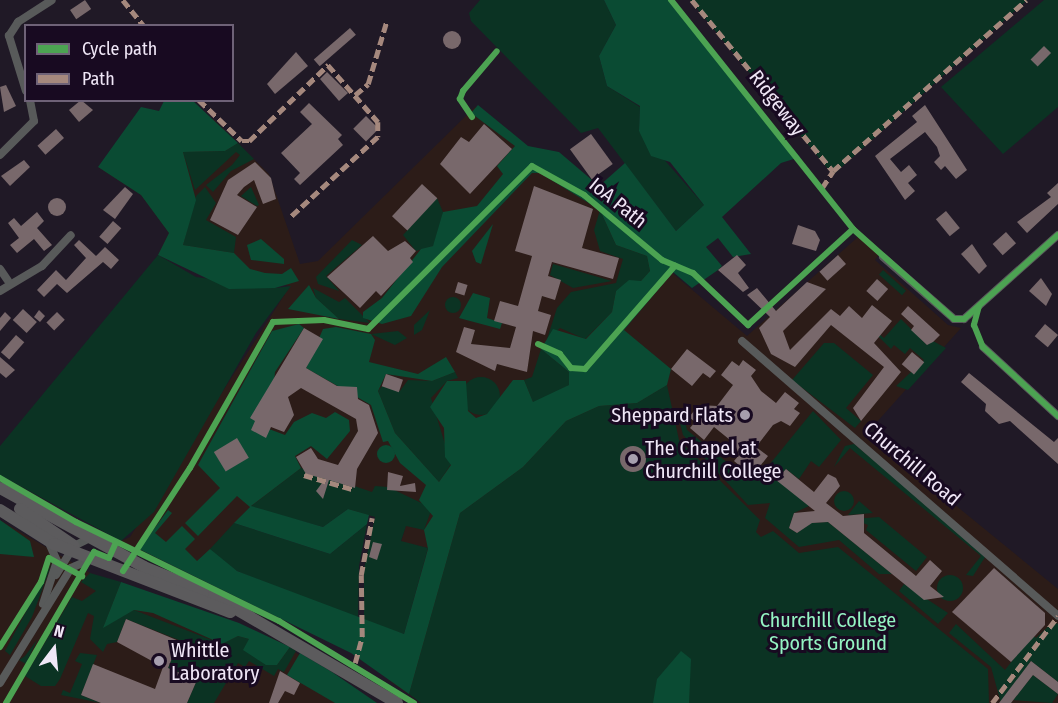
<!DOCTYPE html>
<style>
body{margin:0}
#map{position:relative;width:1058px;height:703px;overflow:hidden;background:#201926;font-family:"Fira Sans Condensed",sans-serif}
div>[style]{position:absolute}
.education>*{inset:0;background:#2c1c18}
.green>*{inset:0;background:#0b3323;transform-origin:0 0}
.round{border-radius:50%}
.forest>*{inset:0;background:#0a4b33}
.building>*{inset:0;background:#78686b;transform-origin:0 0}
.street>*{height:8px;margin:-4px;padding:0 4px;transform-origin:4px;border-radius:4px;background:#585a5a}
.primary>*{height:12px;margin:-6px;padding:0 6px;transform-origin:6px;border-radius:6px;background:#5c5b5d}
.quiet>*{height:4.5px;margin-top:-2.25px;transform-origin:0;background:repeating-linear-gradient(90deg,#a5887d 0 9px,transparent 0 13.5px)}
.cycleway>*{height:6px;margin:-3px;padding:0 3px;transform-origin:3px;border-radius:3px;background:#4ca352}
.dots>*{width:16px;height:16px;translate:-50% -50%;box-sizing:border-box;border:3px solid #180a21;border-radius:50%}
span{translate:-50% -50%;white-space:nowrap;text-align:center;line-height:1.15;-webkit-text-stroke:6px #180a21;paint-order:stroke}
.street-label{font-size:20px;color:#f0e7f7}
.poi-label{font-size:20px;color:#f0e7f7}
.right{translate:-100% -50%;text-align:right}
.left{translate:0 -50%;text-align:left}
.park-label{font-size:20px;color:#94f4c3}
.legend{position:absolute;left:24px;top:24px;width:210px;height:78px;box-sizing:border-box;background:#180a21;border:2px solid #6e6277;margin:0;padding:8px 10px;list-style:none;font-size:18px;color:#f0e7f7}
.legend li{display:flex;align-items:center;gap:12px;height:30px}
.legend b{width:30px;border:2px solid #6e6277}
.north{position:absolute;left:24px;top:619px;width:60px;height:60px;-webkit-text-stroke:4px #180a21;paint-order:stroke;rotate:16deg;font-size:16px;font-weight:700;line-height:24px;text-align:center;color:#f0e7f7}
.north::after{content:'';display:block;margin:auto;width:21px;height:27px;background:#f0e7f7;clip-path:polygon(50% 0,100% 100%,50% 72%,0 100%)}
</style>
<div id="map">
<div class="education">
<div style="clip-path:polygon(475px 107px,747px 336px,859px 236px,880px 253px,875px 260px,948px 325px,961px 328px,867px 433px,1058px 589px,1058px 703px,421px 703px,391px 682px,428px 548px,401px 542px,406px 525px,378px 573px,364px 569px,375px 517px,348px 509px,250px 507px,189px 573px,121px 541px,130px 537px,290px 286px,158px 255px,169px 233px,141px 195px,98px 167px,213px 119px,269px 174px,300px 264px,318px 261px)"></div>
<div style="clip-path:polygon(0 520px,90px 573px,274px 639px,377px 703px,0 703px)"></div>
</div>
<div class="green">
<div style="clip-path:polygon(480px 0,604px 0,616px 25px,599px 56px,607px 86px,640px 107px,639px 131px,704px 205px,676px 231px,598px 128px,581px 133px,471px 21px,469px 13px)"></div>
<div style="clip-path:polygon(690px 0,1027px 0,833px 175px)"></div>
<div style="clip-path:polygon(1044px 0,1058px 0,1058px 107px,1003px 154px,941px 87px)"></div>
<div style="clip-path:polygon(238px 143px,254px 159px,231px 171px,213px 192px,206px 185px,232px 165px,240px 155px,236px 152px,195px 190px,183px 152px,225px 151px)"></div>
<div style="clip-path:polygon(205px 187px,216px 203px,206px 220px,236px 237px,234px 253px,183px 245px,196px 196px)"></div>
<div style="clip-path:polygon(251px 187px,259px 205px,257px 206px,241px 196px)"></div>
<div style="clip-path:polygon(437px 198px,443px 212px,441px 234px,433px 246px,416px 251px,403px 235px)"></div>
<div style="clip-path:polygon(600px 210px,616px 245px,647px 256px,650px 271px,641px 281px,616px 291px,612px 312px,585px 339px,560px 328px,547px 339px,557px 308px,571px 292px,616px 283px,623px 259px,600px 251px,594px 230px)"></div>
<div style="clip-path:polygon(352px 240px,362px 245px,326px 276px,339px 291px,318px 284px,316px 277px)"></div>
<div style="clip-path:polygon(158px 255px,196px 277px,275px 288px,291px 286px,256px 333px,154px 512px,121px 541px,0 475px,0 446px)"></div>
<div style="clip-path:polygon(553px 264px,612px 281px,573px 288px,550px 275px)"></div>
<div style="left:883px;top:270px;width:31px;height:6px;rotate:42deg"></div>
<div style="clip-path:polygon(313px 288px,339px 302px,345px 298px,370px 323px,339px 319px,316px 298px)"></div>
<div class="round" style="left:445px;top:297px;width:16px;height:16px"></div>
<div style="clip-path:polygon(430px 310px,422px 330px,414px 335px,414px 325px)"></div>
<div style="clip-path:polygon(861px 319px,884px 338px,901px 319px,927px 345px,931px 340px,946px 348px,908px 390px,896px 386px,924px 360px,910px 348px,905px 354px,894px 345px,891px 349px)"></div>
<div style="clip-path:polygon(398px 331px,407px 338px,395px 345px,371px 334px)"></div>
<div style="clip-path:polygon(824px 343px,834px 343px,873px 375px,846px 408px,861px 421px,855px 428px,792px 380px)"></div>
<div style="clip-path:polygon(541px 349px,569px 372px,569px 385px,543px 402px,533px 402px,524px 380px,532px 377px)"></div>
<div style="clip-path:polygon(455px 372px,458px 378px,447px 381px,431px 398px,451px 464px,439px 482px,395px 433px,378px 391px,382px 386px,400px 391px,408px 380px,432px 381px)"></div>
<div class="round" style="left:462px;top:377px;width:38px;height:38px"></div>
<div style="clip-path:polygon(667px 385px,679px 440px,760px 520px,756px 532px,761px 537px,773px 531px,799px 553px,838px 547px,988px 669px,989px 703px,421px 703px,409px 694px,460px 513px,523px 467px,566px 421px,599px 406px,637px 403px)"></div>
<div style="clip-path:polygon(813px 411px,841px 440px,819px 467px,811px 461px,799px 479px,786px 469px,777px 479px,809px 506px,794px 513px,789px 528px,797px 533px,809px 523px,828px 522px,892px 574px,879px 574px,839px 540px,799px 547px,765px 518px,770px 503px,748px 505px,683px 435px,680px 423px,684px 417px,687px 430px,744px 476px,761px 475px)"></div>
<div style="clip-path:polygon(854px 444px,987px 554px,973px 576px,966px 575px,981px 556px,850px 448px,834px 467px,845px 446px)"></div>
<div style="clip-path:polygon(301px 468px,372px 492px,375px 486px,388px 487px,432px 508px,424px 530px,406px 526px,401px 541px,428px 548px,404px 634px,364px 622px,364px 569px,375px 517px,348px 509px,323px 527px,250px 507px)"></div>
<div class="round" style="left:834px;top:491px;width:20px;height:20px"></div>
<div style="clip-path:polygon(859px 501px,873px 513px,848px 515px)"></div>
<div style="clip-path:polygon(879px 517px,927px 557px,916px 571px,866px 530px,868px 525px,854px 519px)"></div>
<div style="clip-path:polygon(234px 523px,330px 554px,367px 524px,359px 566px,358px 620px,237px 571px,215px 556px,210px 549px)"></div>
<div style="clip-path:polygon(52px 563px,32px 617px,10px 655px,5px 651px)"></div>
<div style="clip-path:polygon(90px 573px,121px 582px,104px 626px,134px 610px,222px 644px,238px 636px,249px 639px,277px 665px,290px 647px,296px 651px,284px 672px,278px 669px,274px 676px,249px 661px,245px 667px,238px 663px,214px 703px,187px 703px,197px 680px,168px 668px,179px 640px,126px 619px,117px 642px,107px 644px,103px 652px,90px 639px,94px 616px,88px 613px,60px 679px,55px 686px,41px 686px,25px 676px,72px 597px,82px 601px,96px 591px,81px 582px)"></div>
<div class="round" style="left:937px;top:575px;width:26px;height:26px"></div>
<div style="clip-path:polygon(904px 584px,948px 613px,938px 624px,899px 591px)"></div>
<div style="clip-path:polygon(1053px 622px,1058px 624px,1058px 682px,1031px 661px,1001px 703px,991px 667px,949px 633px,956px 624px,1005px 670px,1032px 635px,1036px 638px)"></div>
<div style="clip-path:polygon(37px 640px,26px 664px,19px 660px,25px 656px)"></div>
<div style="clip-path:polygon(80px 653px,97px 655px,81px 695px,101px 703px,61px 695px,63px 690px,70px 693px,82px 664px,75px 661px)"></div>
<div style="clip-path:polygon(1033px 675px,1058px 694px,1052px 703px,1013px 700px)"></div>
</div>
<div class="forest">
<div style="clip-path:polygon(604px 0,668px 0,800px 157px,781px 163px,722px 217px,751px 254px,733px 257px,718px 238px,706px 247px,722px 266px,718px 270px,692px 288px,673px 272px,624px 330px,671px 369px,667px 385px,637px 403px,599px 406px,566px 421px,523px 467px,460px 513px,409px 694px,351px 653px,139px 549px,168px 510px,172px 513px,155px 533px,166px 542px,182px 526px,195px 539px,185px 549px,197px 561px,210px 549px,237px 571px,404px 634px,428px 549px,424px 530px,433px 516px,419px 500px,426px 485px,400px 463px,388px 441px,383px 442px,371px 405px,306px 368px,323px 329px,336px 327px,371px 334px,375px 340px,369px 362px,418px 374px,446px 357px,455px 372px,432px 381px,386px 374px,378px 391px,395px 433px,439px 482px,451px 465px,445px 457px,444px 428px,430px 407px,447px 381px,466px 381px,468px 411px,476px 418px,487px 414px,513px 380px,524px 380px,533px 402px,569px 385px,569px 372px,541px 349px,553px 329px,586px 339px,612px 312px,616px 291px,629px 280px,641px 281px,650px 271px,647px 256px,616px 245px,600px 210px,540px 173px,532px 173px,442px 267px,411px 316px,382px 324px,363px 318px,363px 312px,382px 298px,421px 249px,433px 246px,443px 212px,477px 206px,503px 174px,497px 166px,515px 146px,471px 113px,478px 105px,528px 146px,559px 152px,599px 186px,625px 163px,676px 231px,704px 205px,670px 162px,651px 156px,639px 131px,640px 106px,607px 86px,599px 56px,616px 25px)"></div>
<div style="clip-path:polygon(164px 101px,193px 101px,238px 143px,225px 151px,183px 152px,196px 200px,183px 245px,234px 253px,250px 269px,265px 273px,282px 274px,291px 268px,299px 281px,275px 288px,229px 289px,158px 255px,169px 233px,141px 195px,98px 167px,141px 107px,159px 111px)"></div>
<div style="clip-path:polygon(493px 224px,481px 264px,476px 262px,472px 251px)"></div>
<div style="clip-path:polygon(261px 239px,284px 259px,284px 264px,251px 260px,247px 245px)"></div>
<div style="clip-path:polygon(309px 285px,316px 298px,339px 319px,288px 309px)"></div>
<div style="clip-path:polygon(473px 293px,490px 298px,487px 318px,502px 323px,500px 329px,459px 318px)"></div>
<div style="clip-path:polygon(299px 324px,304px 328px,275px 372px,269px 429px,285px 435px,294px 422px,312px 413px,326px 418px,335px 412px,349px 420px,350px 431px,327px 459px,311px 446px,295px 456px,301px 468px,251px 506px,323px 527px,348px 509px,369px 515px,367px 524px,330px 554px,234px 523px,250px 507px,237px 496px,198px 536px,185px 523px,220px 488px,198px 465px,272px 331px)"></div>
<div class="round" style="left:377px;top:445px;width:18px;height:18px"></div>
<div style="clip-path:polygon(0 520px,30px 541px,34px 557px,0 554px)"></div>
<div style="clip-path:polygon(121px 582px,239px 623px,290px 647px,277px 665px,266px 665px,243px 650px,249px 639px,238px 636px,222px 644px,153px 613px,134px 610px,103px 628px)"></div>
<div style="clip-path:polygon(681px 651px,691px 659px,689px 703px,653px 703px,657px 679px)"></div>
<div style="clip-path:polygon(300px 653px,332px 672px,377px 703px,335px 703px,287px 675px)"></div>
</div>
<div class="building">
<div style="left:85px;top:0;width:11px;height:18px;rotate:56deg"></div>
<div style="left:350px;top:28px;width:9px;height:48px;rotate:49deg"></div>
<div class="round" style="left:443px;top:31px;width:18px;height:18px"></div>
<div style="left:1044px;top:46px;width:10px;height:19px;rotate:45deg"></div>
<div style="clip-path:polygon(296px 52px,308px 66px,275px 94px,267px 84px)"></div>
<div style="clip-path:polygon(327px 72px,348px 93px,339px 101px,320px 79px)"></div>
<div style="clip-path:polygon(6px 85px,16px 106px,4px 112px,0 87px)"></div>
<div style="clip-path:polygon(81px 100px,93px 110px,79px 122px,69px 110px)"></div>
<div style="clip-path:polygon(309px 103px,342px 135px,338px 139px,343px 145px,300px 185px,294px 179px,300px 173px,281px 153px,312px 124px,300px 112px)"></div>
<div style="clip-path:polygon(925px 105px,967px 170px,956px 179px,945px 166px,941px 170px,934px 162px,940px 156px,937px 147px,925px 132px,890px 159px,901px 172px,909px 165px,917px 175px,908px 183px,915px 191px,905px 200px,875px 156px,917px 122px,912px 116px)"></div>
<div style="left:366px;top:116px;width:18px;height:18px;rotate:45deg"></div>
<div style="clip-path:polygon(484px 124px,512px 149px,470px 194px,440px 164px,461px 137px,469px 142px)"></div>
<div style="left:56px;top:129px;width:12px;height:25px;rotate:48deg"></div>
<div style="left:591px;top:134px;width:37px;height:26px;rotate:54deg"></div>
<div style="clip-path:polygon(24px 160px,30px 167px,10px 186px,1px 176px)"></div>
<div style="clip-path:polygon(255px 162px,271px 178px,276px 199px,263px 204px,254px 180px,244px 187px,237px 195px,257px 207px,238px 235px,210px 220px,228px 180px)"></div>
<div style="clip-path:polygon(1058px 183px,1058px 204px,1027px 233px,1017px 222px,1051px 197px,1047px 193px)"></div>
<div style="left:422px;top:184px;width:21px;height:44px;rotate:43deg"></div>
<div style="clip-path:polygon(534px 186px,593px 209px,582px 248px,619px 258px,613px 279px,552px 262px,548px 276px,561px 280px,555px 300px,542px 296px,538px 311px,551px 315px,545px 335px,533px 331px,527px 372px,497px 364px,495px 371px,456px 352px,464px 327px,475px 330px,471px 344px,510px 348px,516px 327px,494px 321px,500px 301px,518px 306px,532px 256px,515px 251px)"></div>
<div style="clip-path:polygon(125px 187px,133px 194px,115px 219px,103px 210px)"></div>
<div class="round" style="left:48px;top:198px;width:18px;height:18px"></div>
<div style="left:946px;top:211px;width:22px;height:13px;rotate:51deg"></div>
<div style="clip-path:polygon(37px 212px,44px 221px,37px 228px,52px 245px,44px 251px,34px 239px,17px 253px,10px 245px,19px 238px,8px 223px,14px 218px,21px 226px)"></div>
<div style="left:113px;top:221px;width:11px;height:21px;rotate:41deg"></div>
<div style="clip-path:polygon(798px 225px,815px 231px,820px 240px,816px 251px,792px 244px)"></div>
<div style="left:1006px;top:232px;width:15px;height:18px;rotate:48deg"></div>
<div style="clip-path:polygon(373px 236px,388px 251px,405px 241px,416px 251px,410px 258px,413px 262px,381px 296px,376px 291px,360px 308px,327px 277px)"></div>
<div style="clip-path:polygon(79px 240px,96px 256px,105px 247px,119px 260px,111px 269px,103px 262px,67px 293px,57px 284px,44px 297px,37px 290px,56px 270px,66px 280px,86px 258px,74px 245px)"></div>
<div style="clip-path:polygon(972px 244px,987px 266px,979px 274px,961px 254px)"></div>
<div style="clip-path:polygon(737px 255px,746px 265px,738px 273px,749px 288px,743px 292px,718px 270px)"></div>
<div style="left:838px;top:255px;width:12px;height:25px;rotate:48deg"></div>
<div style="clip-path:polygon(1041px 278px,1052px 294px,1046px 306px,1029px 291px)"></div>
<div style="left:877px;top:279px;width:15px;height:16px;rotate:42deg"></div>
<div style="left:458px;top:282px;width:10px;height:11px;rotate:17deg"></div>
<div style="clip-path:polygon(807px 282px,826px 289px,783px 331px,790px 350px,831px 309px,840px 316px,849px 306px,862px 318px,872px 305px,892px 321px,874px 343px,901px 372px,861px 421px,853px 408px,884px 367px,831px 325px,795px 367px,771px 354px,759px 328px,770px 317px,747px 295px,757px 288px,776px 311px)"></div>
<div style="clip-path:polygon(908px 306px,940px 335px,933px 342px,927px 345px,911px 330px,914px 326px,901px 314px)"></div>
<div style="left:23px;top:309px;width:19px;height:15px;rotate:43deg"></div>
<div style="clip-path:polygon(39px 310px,45px 316px,40px 322px,34px 317px)"></div>
<div style="clip-path:polygon(5px 312px,11px 318px,0 331px,0 318px)"></div>
<div style="left:57px;top:312px;width:11px;height:15px;rotate:45deg"></div>
<div style="left:1045px;top:324px;width:17px;height:16px;rotate:40deg"></div>
<div style="clip-path:polygon(304px 328px,323px 339px,306px 368px,337px 386px,357px 387px,358px 399px,369px 405px,378px 433px,357px 469px,355px 488px,329px 480px,323px 499px,316px 491px,325px 479px,306px 474px,296px 457px,311px 448px,318px 459px,338px 465px,358px 431px,356px 419px,301px 388px,288px 397px,294px 415px,284px 432px,271px 427px,266px 438px,251px 430px,255px 421px,250px 418px)"></div>
<div style="left:16px;top:335px;width:11px;height:23px;rotate:41deg"></div>
<div style="clip-path:polygon(687px 349px,716px 371px,710px 378px,703px 373px,692px 386px,671px 369px)"></div>
<div style="left:912px;top:352px;width:16px;height:16px;rotate:40deg"></div>
<div style="clip-path:polygon(0 357px,15px 370px,6px 378px,0 373px)"></div>
<div style="clip-path:polygon(743px 360px,756px 370px,751px 376px,761px 391px,776px 403px,785px 392px,799px 403px,794px 409px,800px 413px,790px 426px,781px 421px,773px 425px,756px 447px,768px 456px,757px 470px,751px 465px,746px 471px,734px 461px,739px 455px,735px 444px,714px 427px,704px 440px,690px 428px,695px 422px,689px 417px,699px 405px,717px 406px,733px 385px,721px 375px,732px 361px,739px 366px)"></div>
<div style="clip-path:polygon(969px 373px,1054px 442px,1058px 438px,1058px 464px,1010px 421px,999px 424px,985px 411px,986px 404px,961px 382px)"></div>
<div style="left:386px;top:374px;width:18px;height:13px;rotate:19deg"></div>
<div style="left:237px;top:438px;width:23px;height:27px;rotate:59deg"></div>
<div class="round" style="left:620px;top:446px;width:26px;height:26px"></div>
<div style="clip-path:polygon(786px 469px,814px 492px,828px 474px,836px 478px,840px 486px,826px 503px,843px 516px,864px 514px,864px 533px,916px 576px,930px 560px,942px 571px,930px 586px,944px 597px,924px 600px,828px 522px,812px 523px,797px 533px,789px 528px,794px 513px,815px 511px,776px 480px)"></div>
<div style="clip-path:polygon(388px 472px,403px 476px,400px 486px,415px 483px,416px 492px,387px 490px)"></div>
<div style="clip-path:polygon(373px 542px,382px 544px,377px 560px,369px 557px)"></div>
<div style="clip-path:polygon(994px 568px,1045px 613px,1045px 625px,1011px 662px,952px 612px)"></div>
<div style="clip-path:polygon(126px 619px,179px 641px,168px 668px,197px 680px,187px 703px,101px 703px,81px 695px,93px 664px,155px 689px,163px 667px,117px 642px)"></div>
<div style="clip-path:polygon(1031px 661px,1058px 682px,1058px 694px,1033px 675px,1011px 703px,999px 703px)"></div>
<div style="clip-path:polygon(280px 671px,300px 683px,294px 695px,285px 691px,278px 703px,269px 703px)"></div>
</div>
<div class="street">
<div style="left:26px;top:91px;width:58px;rotate:-107.2deg"></div>
<div style="left:9px;top:36px;width:17px;rotate:-57deg"></div>
<div style="left:18px;top:22px;width:40px;rotate:-32.9deg"></div>
<div style="left:0;top:155px;width:48px;rotate:-45deg"></div>
<div style="left:34px;top:121px;width:21px;rotate:-101deg"></div>
<div style="left:883px;top:257px;width:94px;rotate:41.1deg"></div>
<div style="left:954px;top:319px;width:10px"></div>
<div style="left:964px;top:319px;width:126px;rotate:-41.8deg"></div>
<div style="left:0;top:269px;width:14px;rotate:56deg"></div>
<div style="left:0;top:291px;width:49px;rotate:-30.8deg"></div>
<div style="left:42px;top:266px;width:42px;rotate:-46.9deg"></div>
<div style="left:742px;top:341px;width:419px;rotate:41deg"></div>
<div style="left:983px;top:347px;width:102px;rotate:42.6deg"></div>
<div style="left:56px;top:575px;width:34px;rotate:-58deg"></div>
<div style="left:74px;top:546px;width:18px;rotate:-27deg"></div>
<div style="left:43px;top:604px;width:45px;rotate:-72deg"></div>
<div style="left:57px;top:561px;width:17px;rotate:-114deg"></div>
<div style="left:0;top:683px;width:135px;rotate:-58.3deg"></div>
<div style="left:71px;top:568px;width:22px;rotate:-24deg"></div>
</div>
<div class="primary">
<div style="left:0;top:488px;width:164px;rotate:28.7deg"></div>
<div style="left:144px;top:567px;width:76px;rotate:22.5deg"></div>
<div style="left:214px;top:596px;width:212px;rotate:30.3deg"></div>
<div style="left:20px;top:509px;width:65px;rotate:34.4deg"></div>
<div style="left:0;top:510px;width:64px;rotate:32.2deg"></div>
<div style="left:54px;top:544px;width:189px;rotate:21.1deg"></div>
</div>
<div class="quiet">
<div style="left:123px;top:0;width:33px;rotate:51deg"></div>
<div style="left:692px;top:0;width:222px;rotate:50.5deg"></div>
<div style="left:355px;top:95px;width:17px;rotate:-40deg"></div>
<div style="left:368px;top:84px;width:67px;rotate:-73.5deg"></div>
<div style="left:199px;top:100px;width:59px;rotate:43.6deg"></div>
<div style="left:242px;top:141px;width:7px"></div>
<div style="left:249px;top:141px;width:110px;rotate:-43.9deg"></div>
<div style="left:328px;top:65px;width:76px;rotate:48.7deg"></div>
<div style="left:378px;top:122px;width:15px;rotate:90deg"></div>
<div style="left:378px;top:137px;width:118px;rotate:137.4deg"></div>
<div style="left:822px;top:188px;width:20px;rotate:-57deg"></div>
<div style="left:833px;top:171px;width:258px;rotate:-41.5deg"></div>
<div style="left:304px;top:475px;width:53px;rotate:16.4deg"></div>
<div style="left:355px;top:663px;width:27px;rotate:-75deg"></div>
<div style="left:362px;top:637px;width:62px;rotate:-90.9deg"></div>
<div style="left:361px;top:575px;width:58px;rotate:-79.1deg"></div>
<div style="left:992px;top:703px;width:109px;rotate:-52.8deg"></div>
</div>
<div class="cycleway">
<div style="left:671px;top:0;width:293px;rotate:51.5deg"></div>
<div style="left:853px;top:229px;width:135px;rotate:41.7deg"></div>
<div style="left:954px;top:319px;width:10px"></div>
<div style="left:964px;top:319px;width:126px;rotate:-41.8deg"></div>
<div style="left:472px;top:117px;width:22px;rotate:-124deg"></div>
<div style="left:460px;top:99px;width:9px;rotate:-69deg"></div>
<div style="left:463px;top:91px;width:52px;rotate:-49.6deg"></div>
<div style="left:979px;top:306px;width:20px;rotate:105deg"></div>
<div style="left:974px;top:325px;width:24px;rotate:68deg"></div>
<div style="left:983px;top:347px;width:102px;rotate:42.6deg"></div>
<div style="left:538px;top:344px;width:24px;rotate:24deg"></div>
<div style="left:560px;top:354px;width:18px;rotate:52deg"></div>
<div style="left:571px;top:368px;width:14px;rotate:4deg"></div>
<div style="left:585px;top:369px;width:137px;rotate:-48.9deg"></div>
<div style="left:0;top:478px;width:88px;rotate:30.1deg"></div>
<div style="left:76px;top:522px;width:226px;rotate:26deg"></div>
<div style="left:279px;top:621px;width:158px;rotate:31.3deg"></div>
<div style="left:123px;top:571px;width:123px;rotate:-57deg"></div>
<div style="left:190px;top:468px;width:168px;rotate:-60.4deg"></div>
<div style="left:273px;top:322px;width:51px;rotate:-2.2deg"></div>
<div style="left:324px;top:320px;width:45px;rotate:11.6deg"></div>
<div style="left:368px;top:329px;width:231px;rotate:-44.8deg"></div>
<div style="left:532px;top:166px;width:60px;rotate:29.1deg"></div>
<div style="left:584px;top:195px;width:102px;rotate:39.8deg"></div>
<div style="left:662px;top:260px;width:34px;rotate:23deg"></div>
<div style="left:693px;top:273px;width:76px;rotate:43.4deg"></div>
<div style="left:748px;top:325px;width:142px;rotate:-42.4deg"></div>
<div style="left:0;top:647px;width:77px;rotate:-57.8deg"></div>
<div style="left:41px;top:582px;width:25px;rotate:-72deg"></div>
<div style="left:49px;top:558px;width:38px;rotate:29deg"></div>
<div style="left:6px;top:703px;width:175px;rotate:-59.8deg"></div>
<div style="left:94px;top:552px;width:16px;rotate:22deg"></div>
<div style="left:109px;top:558px;width:17px;rotate:-66deg"></div>
</div>
<div class="dots">
<div style="left:745px;top:415px;background:#a79fae"></div>
<div style="left:633px;top:459px;background:#a79fae"></div>
<div style="left:159px;top:661px;background:#a79fae"></div>
</div>
<div class="street-label">
<span style="left:777px;top:103px;rotate:52deg">Ridgeway</span>
<span style="left:618px;top:203px;rotate:39deg">IoA Path</span>
<span style="left:912px;top:464px;rotate:40deg">Churchill Road</span>
</div>
<div class="poi-label">
<span class="right" style="left:733px;top:415px">Sheppard Flats</span>
<span class="left" style="left:645px;top:460px">The Chapel at<br>Churchill College</span>
<span class="left" style="left:171px;top:662px">Whittle<br>Laboratory</span>
</div>
<div class="park-label">
<span style="left:828px;top:632px">Churchill College<br>Sports Ground</span>
</div>
<ul class="legend">
<li><b style="height:8px;background:#4ca352"></b>Cycle path</li>
<li><b style="height:8px;background:#a5887d"></b>Path</li>
</ul>
<div class="north">N</div>
</div>
